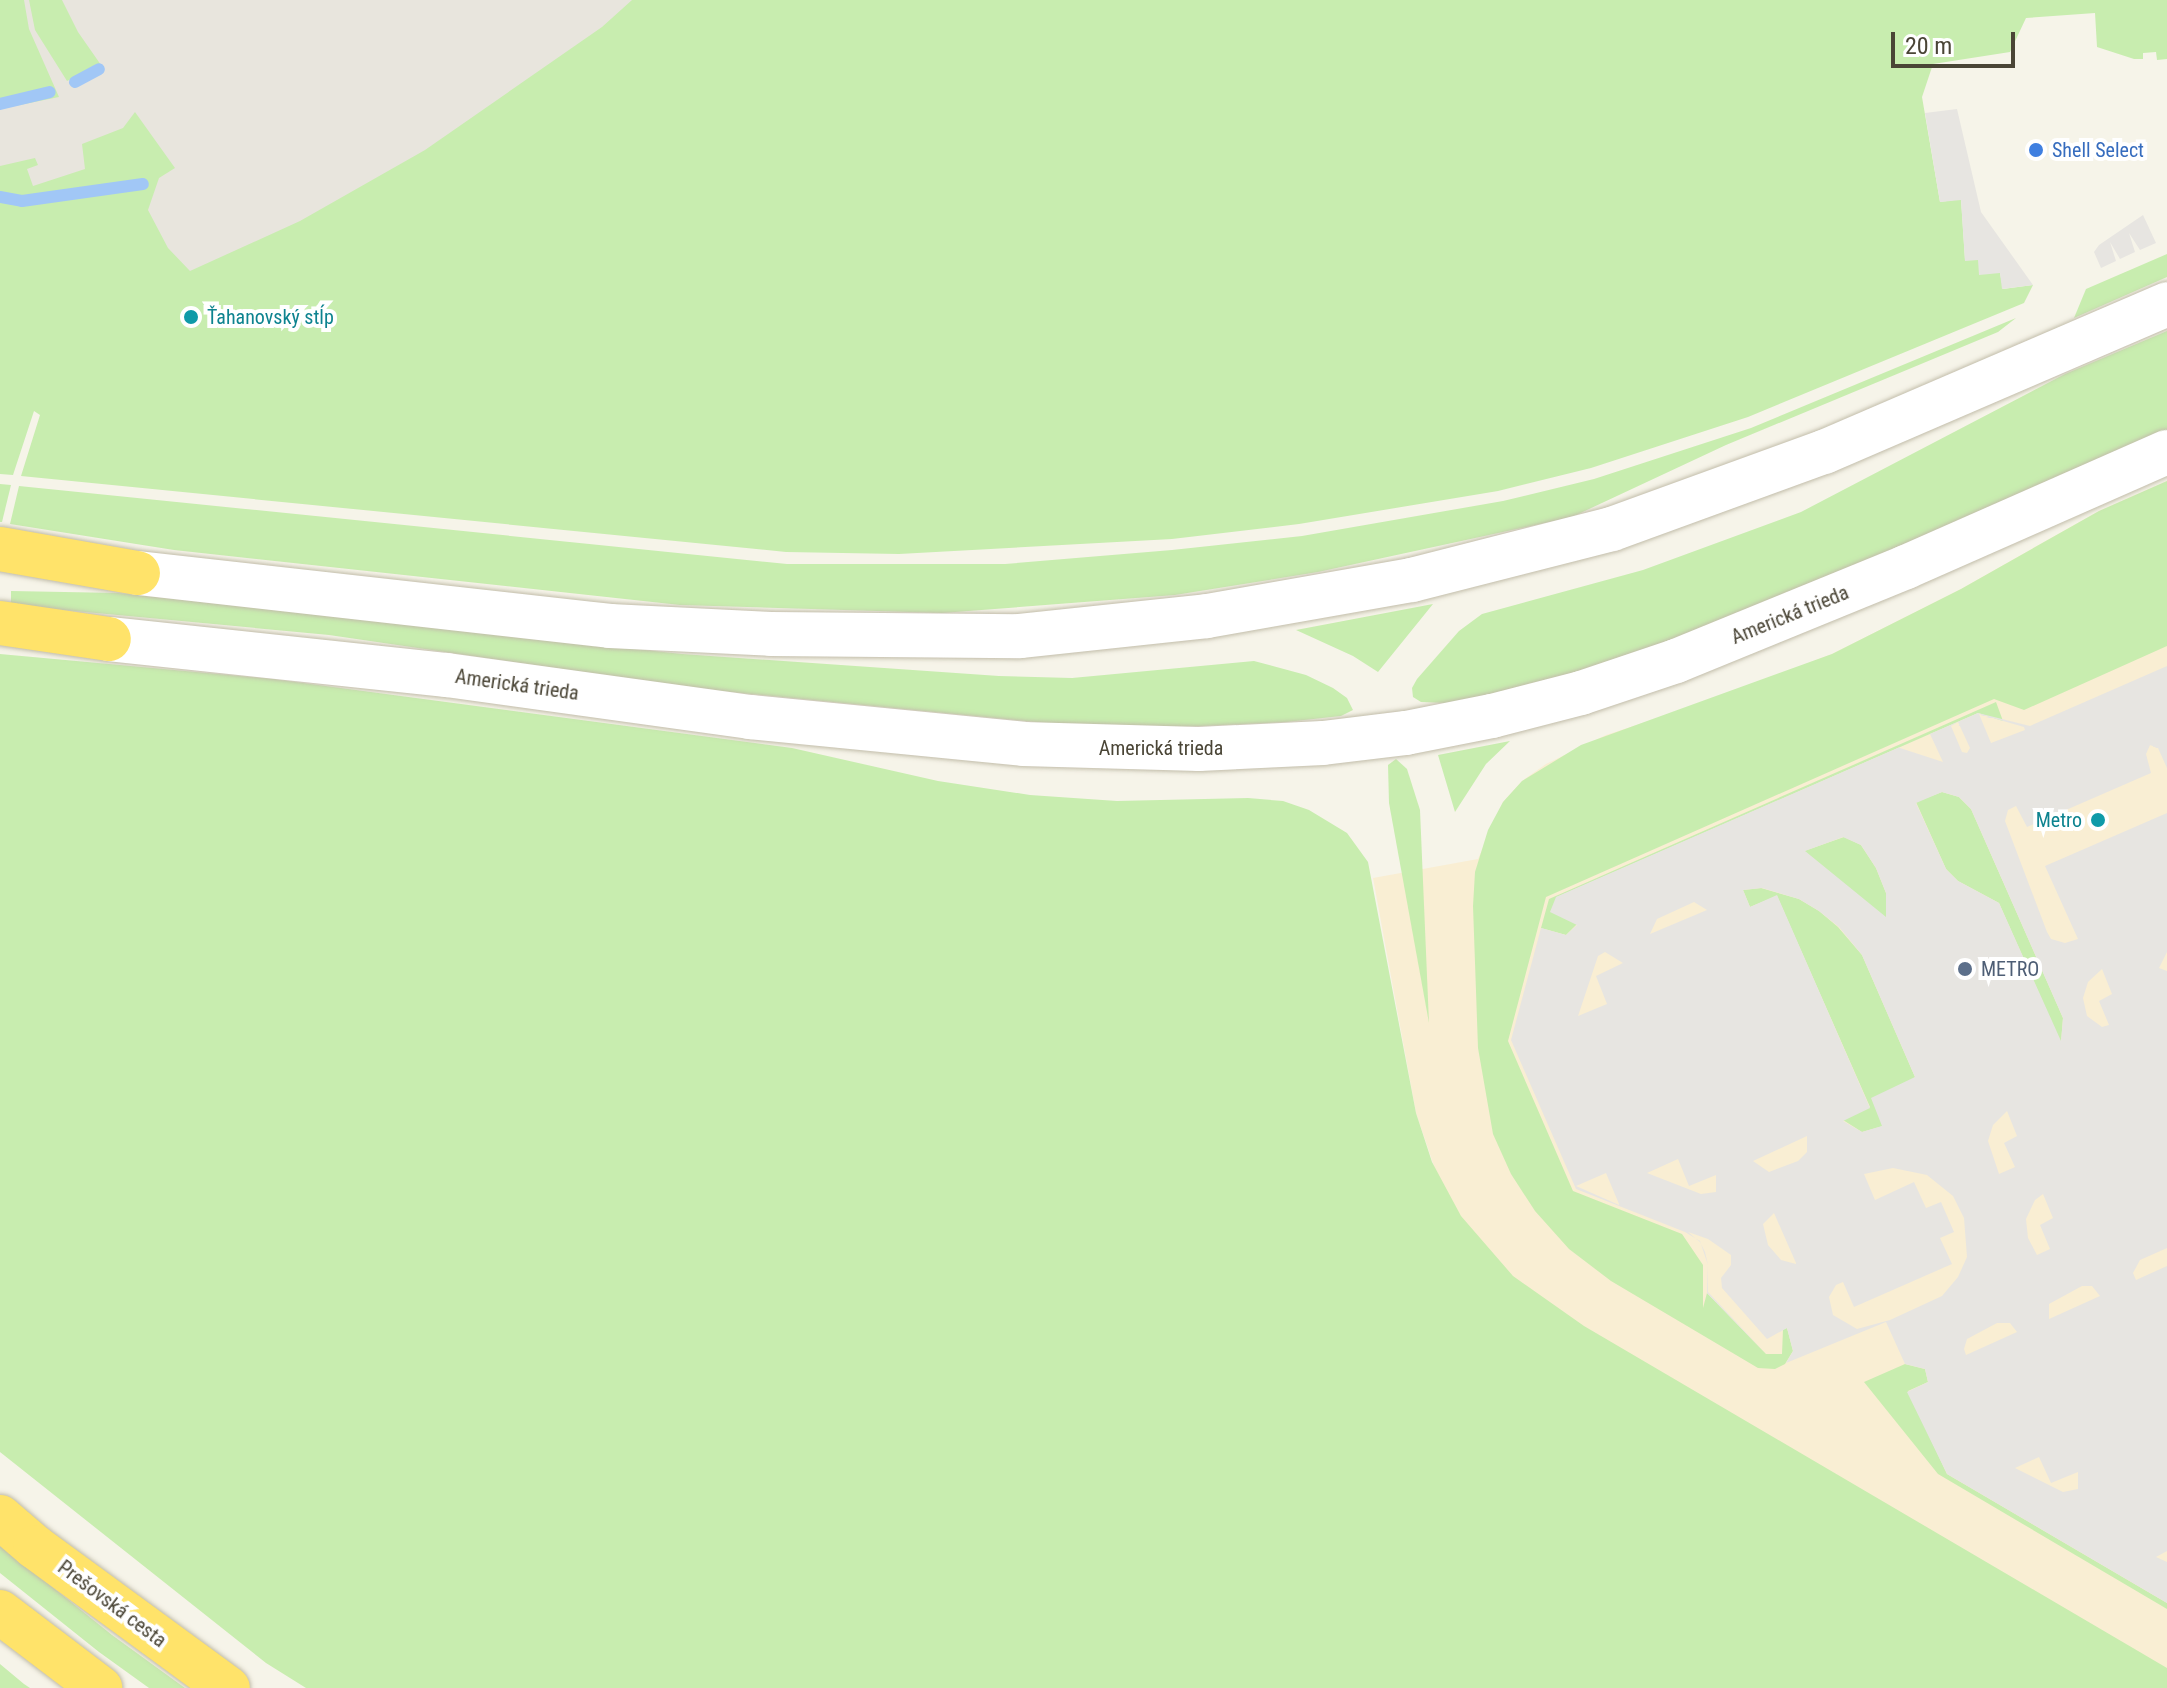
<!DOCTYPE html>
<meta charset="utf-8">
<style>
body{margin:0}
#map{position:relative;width:2167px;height:1688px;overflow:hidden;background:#f6f4e9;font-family:"Roboto Condensed",sans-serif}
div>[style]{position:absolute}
.commercial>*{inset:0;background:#f9eed3}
.industrial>*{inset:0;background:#e8e5dd}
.green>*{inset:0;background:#c8edaf}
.parking>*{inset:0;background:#e7e5e1}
.stream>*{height:12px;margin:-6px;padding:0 6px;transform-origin:6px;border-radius:6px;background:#a1c7f6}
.roads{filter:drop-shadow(0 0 2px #c2bdaa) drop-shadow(0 0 2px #c2bdaa)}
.minor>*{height:44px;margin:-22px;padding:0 22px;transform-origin:22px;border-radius:22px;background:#fff}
.highway>*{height:44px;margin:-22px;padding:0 22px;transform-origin:22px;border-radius:22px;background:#ffe36a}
.dots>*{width:22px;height:22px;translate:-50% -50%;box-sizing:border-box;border:4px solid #fff;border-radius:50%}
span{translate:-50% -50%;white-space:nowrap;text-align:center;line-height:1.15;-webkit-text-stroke:8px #fff;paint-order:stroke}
.shop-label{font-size:20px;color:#366cbe}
.left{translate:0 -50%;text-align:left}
.culture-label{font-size:20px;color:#0d838f}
.right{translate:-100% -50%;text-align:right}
.street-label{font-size:20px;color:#4a4536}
.service-label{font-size:20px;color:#4e5e75}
.scale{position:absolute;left:1891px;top:32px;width:124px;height:36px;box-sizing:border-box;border:4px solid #4a4536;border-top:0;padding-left:10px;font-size:24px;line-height:28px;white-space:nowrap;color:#4a4536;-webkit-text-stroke:6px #fff;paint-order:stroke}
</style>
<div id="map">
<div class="commercial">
<div style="clip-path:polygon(2167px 481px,2167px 1680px,1539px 1307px,1458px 1219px,1438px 1178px,1416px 1113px,1373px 878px,1478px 859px,1503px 802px,1522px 781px,1546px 764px,1606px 735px,1692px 707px,1832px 654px,1961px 589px,2099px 511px)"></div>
</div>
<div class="industrial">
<div style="clip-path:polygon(0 0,675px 0,432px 168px,0 391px)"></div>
</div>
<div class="green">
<div style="clip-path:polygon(0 0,24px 0,29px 29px,59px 97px,0 109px)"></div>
<div style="clip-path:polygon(29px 0,62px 0,78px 32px,101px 65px,67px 81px,35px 30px)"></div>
<div style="clip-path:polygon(632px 0,2167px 0,2167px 59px,2157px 60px,2156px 52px,2143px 53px,2143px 59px,2134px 59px,2097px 47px,2095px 13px,2026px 18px,2010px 52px,1933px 64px,1922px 97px,1940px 202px,1961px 199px,1965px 260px,1978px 260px,2000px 273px,2003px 289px,2033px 285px,2024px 303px,1748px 417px,1591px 468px,1498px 491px,1299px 524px,1172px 539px,899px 554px,786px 552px,21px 476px,40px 415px,34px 411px,13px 475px,0 474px,0 166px,35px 158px,38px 165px,27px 169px,33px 186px,85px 169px,82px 144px,123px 128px,135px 112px,175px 168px,159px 178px,148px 210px,168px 248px,190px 271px,300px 221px,425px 150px,602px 27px)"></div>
<div style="clip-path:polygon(2167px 254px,2167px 277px,2074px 318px,2086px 289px)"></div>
<div style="clip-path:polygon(2016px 318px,1998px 332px,1726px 445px,1572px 517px,1318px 572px,1175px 595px,942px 613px,680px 605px,174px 550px,10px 524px,19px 486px,787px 564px,1005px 564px,1172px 550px,1302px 536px,1503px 501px,1594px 479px,1751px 428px)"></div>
<div style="clip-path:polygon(2167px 331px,2167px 430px,1751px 614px,1669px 644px,1502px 694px,1446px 703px,1421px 702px,1413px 697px,1412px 688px,1417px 679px,1459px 631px,1482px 614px,1643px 570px,1801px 512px,2065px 374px)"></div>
<div style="clip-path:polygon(2167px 481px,2167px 646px,2024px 710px,1994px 699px,1546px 897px,1508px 1041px,1573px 1191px,1682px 1234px,1703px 1265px,1703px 1308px,1707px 1293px,1766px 1354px,1782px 1354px,1783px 1329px,1787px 1328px,1793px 1351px,1785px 1364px,1775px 1369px,1758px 1368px,1611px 1281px,1569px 1249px,1535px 1211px,1511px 1174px,1493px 1134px,1478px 1048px,1473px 906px,1475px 872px,1488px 830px,1503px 802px,1522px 781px,1581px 745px,1832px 654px,1961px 589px,2099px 511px)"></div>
<div style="clip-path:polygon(0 484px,11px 485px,2px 522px,0 522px)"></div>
<div style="clip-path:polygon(11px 591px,118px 593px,682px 654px,999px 676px,1072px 678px,1254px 661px,1306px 675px,1333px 688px,1347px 698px,1353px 710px,1341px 716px,1286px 722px,1158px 728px,1066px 725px,690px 688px,329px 635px,11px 605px)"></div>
<div style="clip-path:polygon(1433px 604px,1378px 672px,1353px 656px,1296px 630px)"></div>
<div style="clip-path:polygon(0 654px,273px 679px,792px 748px,938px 781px,1030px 795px,1117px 801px,1248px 798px,1283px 801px,1309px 810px,1347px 833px,1368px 862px,1416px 1113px,1432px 1162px,1461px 1216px,1513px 1276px,1584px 1326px,2167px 1668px,2167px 1688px,306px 1688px,266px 1663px,0 1452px)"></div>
<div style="clip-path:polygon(1996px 702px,2003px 721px,1978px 713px,1557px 897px,1577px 924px,1566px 935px,1541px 928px,1549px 899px)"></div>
<div style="clip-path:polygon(1510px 741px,1486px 764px,1455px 812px,1438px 755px)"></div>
<div style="clip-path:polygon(1396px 759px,1407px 769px,1420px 810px,1429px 1023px,1389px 803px,1388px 765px)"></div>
<div style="clip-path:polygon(1942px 792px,1959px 797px,1971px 809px,2063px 1018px,2061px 1043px,1999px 903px,1958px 881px,1946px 869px,1916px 802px)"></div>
<div style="clip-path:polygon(1844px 837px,1861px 845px,1876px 868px,1886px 893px,1886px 918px,1804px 851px)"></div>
<div style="clip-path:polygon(1761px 888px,1799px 899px,1819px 911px,1838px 927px,1862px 955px,1915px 1077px,1883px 1126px,1862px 1132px,1843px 1120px,1870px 1107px,1777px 896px,1750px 907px,1743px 890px)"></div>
<div style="clip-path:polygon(1905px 1364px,1925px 1369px,1928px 1382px,1908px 1391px,1947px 1474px,2167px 1603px,2167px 1609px,1938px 1474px,1864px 1382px)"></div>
<div style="clip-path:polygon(0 1545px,112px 1635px,185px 1688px,149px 1688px,99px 1652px,0 1573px)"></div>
<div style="clip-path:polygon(0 1664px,24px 1684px,30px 1688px,0 1688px)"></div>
</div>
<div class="parking">
<div style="clip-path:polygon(1957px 109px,1981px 212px,2033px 285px,2002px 289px,2000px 273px,1979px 275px,1978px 260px,1965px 261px,1961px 200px,1940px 202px,1925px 113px)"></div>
<div style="clip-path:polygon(2143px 215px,2156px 243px,2140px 250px,2129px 233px,2135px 252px,2120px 259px,2110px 242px,2116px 261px,2101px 268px,2094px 252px,2099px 245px)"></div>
<div style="clip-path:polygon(evenodd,2167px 666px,2167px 768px,2158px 748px,2150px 745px,2146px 754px,2151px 773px,2027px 827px,2016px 806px,2008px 810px,2005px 821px,2047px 932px,2051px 939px,2065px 943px,2078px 939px,2045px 866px,2167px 813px,2167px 952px,2159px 968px,2167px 971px,2167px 1248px,2140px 1260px,2133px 1273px,2136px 1280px,2167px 1266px,2167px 1551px,2156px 1557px,2167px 1562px,2167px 1603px,1947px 1474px,1907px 1392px,1928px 1382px,1925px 1369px,1905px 1364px,1886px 1322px,1786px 1363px,1793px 1351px,1787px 1328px,1767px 1339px,1722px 1288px,1721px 1278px,1731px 1265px,1731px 1255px,1708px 1239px,1688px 1232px,1700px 1242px,1705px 1252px,1708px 1265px,1708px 1292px,1766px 1354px,1707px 1293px,1708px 1265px,1700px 1241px,1685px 1232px,1576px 1189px,1511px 1040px,1541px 928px,1566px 935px,1577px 925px,1550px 912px,1556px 897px,1978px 713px,2030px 726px,2167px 666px,1979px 714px,2024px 727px,2025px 730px,1991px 743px,1979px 714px,2167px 666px,1958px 722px,1970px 748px,1967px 753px,1962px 752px,1951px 726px,1958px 722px,2167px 666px,1930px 734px,1943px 762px,1900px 748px,1900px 747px,1930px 734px,2167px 666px,1942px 792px,1959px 797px,1971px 809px,2063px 1018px,2061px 1041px,1999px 903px,1958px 881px,1946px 869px,1916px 803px,1942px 792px,2167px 666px,1843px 837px,1861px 845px,1876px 868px,1886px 893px,1886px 917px,1805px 851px,1843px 837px,2167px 666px,1762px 888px,1799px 899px,1819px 911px,1839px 927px,1862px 955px,1915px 1077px,1871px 1098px,1882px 1126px,1862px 1132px,1843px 1121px,1870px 1108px,1777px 895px,1750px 907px,1743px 890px,1762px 888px,2167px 666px,1694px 902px,1707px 910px,1650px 934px,1657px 919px,1694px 902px,2167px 666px,1605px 952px,1623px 963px,1596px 976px,1607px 1004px,1578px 1016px,1598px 956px,1605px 952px,2167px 666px,2102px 969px,2112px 994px,2099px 1001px,2109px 1025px,2102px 1027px,2087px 1016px,2083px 998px,2088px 982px,2102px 969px,2167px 666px,2007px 1111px,2017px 1136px,2004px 1143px,2015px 1167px,1999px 1174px,1988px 1141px,1993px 1125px,2007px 1111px,2167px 666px,1807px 1136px,1807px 1152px,1798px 1161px,1769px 1172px,1753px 1161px,1807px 1136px,2167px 666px,1678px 1159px,1689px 1186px,1716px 1175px,1716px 1192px,1701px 1194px,1647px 1173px,1678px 1159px,2167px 666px,1893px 1168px,1927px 1175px,1953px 1196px,1964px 1218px,1967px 1257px,1958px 1277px,1942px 1296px,1890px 1320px,1857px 1329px,1833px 1315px,1829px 1297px,1836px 1285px,1843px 1282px,1854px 1307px,1952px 1264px,1940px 1238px,1954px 1232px,1941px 1202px,1926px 1208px,1914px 1182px,1875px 1200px,1864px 1174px,1893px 1168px,2167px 666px,1606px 1173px,1619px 1204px,1619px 1205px,1576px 1186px,1606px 1173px,2167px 666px,2043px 1194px,2053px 1218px,2040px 1225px,2050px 1249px,2037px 1255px,2028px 1238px,2026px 1219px,2035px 1200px,2043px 1194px,2167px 666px,1774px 1213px,1796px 1263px,1796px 1264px,1781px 1260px,1768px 1245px,1763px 1224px,1774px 1213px,2167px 666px,2082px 1286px,2092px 1286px,2100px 1296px,2049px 1319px,2049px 1304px,2082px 1286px,2167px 666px,1997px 1323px,2010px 1323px,2017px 1332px,1966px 1355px,1964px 1349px,1967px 1339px,1997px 1323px,2167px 666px,2039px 1457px,2051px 1483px,2078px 1472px,2078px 1489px,2063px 1492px,2015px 1468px,2039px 1457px)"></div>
</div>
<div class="stream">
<div style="left:75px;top:82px;width:27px;rotate:-28deg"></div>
<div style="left:0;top:104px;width:51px;rotate:-13.5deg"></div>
<div style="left:0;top:197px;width:22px;rotate:10deg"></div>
<div style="left:22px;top:201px;width:122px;rotate:-8deg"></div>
</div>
<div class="roads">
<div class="minor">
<div style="left:138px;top:573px;width:475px;rotate:6.4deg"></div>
<div style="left:610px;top:626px;width:161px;rotate:2.8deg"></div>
<div style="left:771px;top:634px;width:249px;rotate:0.5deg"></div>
<div style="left:1020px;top:636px;width:188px;rotate:-6.1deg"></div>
<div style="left:1207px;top:616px;width:208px;rotate:-10deg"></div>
<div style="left:1412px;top:580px;width:206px;rotate:-14.3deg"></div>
<div style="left:1612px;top:529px;width:226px;rotate:-20deg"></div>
<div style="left:1824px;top:452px;width:374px;rotate:-23.3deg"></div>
<div style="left:109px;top:639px;width:340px;rotate:6.1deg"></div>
<div style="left:447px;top:675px;width:306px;rotate:7.9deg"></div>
<div style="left:750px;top:717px;width:274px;rotate:5.6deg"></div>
<div style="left:1023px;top:744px;width:176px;rotate:1.6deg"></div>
<div style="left:1199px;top:749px;width:124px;rotate:-2.8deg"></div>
<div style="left:1323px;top:743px;width:84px;rotate:-6.9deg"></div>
<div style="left:1406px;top:733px;width:88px;rotate:-11.2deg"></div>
<div style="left:1492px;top:716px;width:92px;rotate:-14.5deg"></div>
<div style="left:1581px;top:693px;width:100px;rotate:-18.6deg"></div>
<div style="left:1676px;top:661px;width:248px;rotate:-22.2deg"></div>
<div style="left:1906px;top:567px;width:285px;rotate:-23.8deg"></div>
</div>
<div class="highway">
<div style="left:0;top:549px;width:140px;rotate:9.9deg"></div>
<div style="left:0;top:623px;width:110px;rotate:8.4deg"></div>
<div style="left:0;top:1517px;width:46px;rotate:40.6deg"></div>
<div style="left:35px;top:1547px;width:239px;rotate:36.2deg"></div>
<div style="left:0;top:1612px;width:126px;rotate:37.2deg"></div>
</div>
</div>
<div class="dots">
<div style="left:2036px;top:150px;background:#3f7fe0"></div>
<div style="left:191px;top:317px;background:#0f9aa8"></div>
<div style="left:2098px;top:820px;background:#0f9aa8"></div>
<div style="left:1965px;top:969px;background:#5c6f8a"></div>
</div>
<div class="shop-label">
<span class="left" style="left:2052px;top:150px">Shell Select</span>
</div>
<div class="culture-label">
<span class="left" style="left:207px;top:317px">Ťahanovský stĺp</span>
<span class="right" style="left:2082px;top:820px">Metro</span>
</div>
<div class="street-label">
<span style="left:1790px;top:615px;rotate:-22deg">Americká trieda</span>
<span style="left:517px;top:685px;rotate:8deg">Americká trieda</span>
<span style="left:1161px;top:748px">Americká trieda</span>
<span style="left:112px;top:1604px;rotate:37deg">Prešovská cesta</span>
</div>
<div class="service-label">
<span class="left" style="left:1981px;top:969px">METRO</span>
</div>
<div class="scale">20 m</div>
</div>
